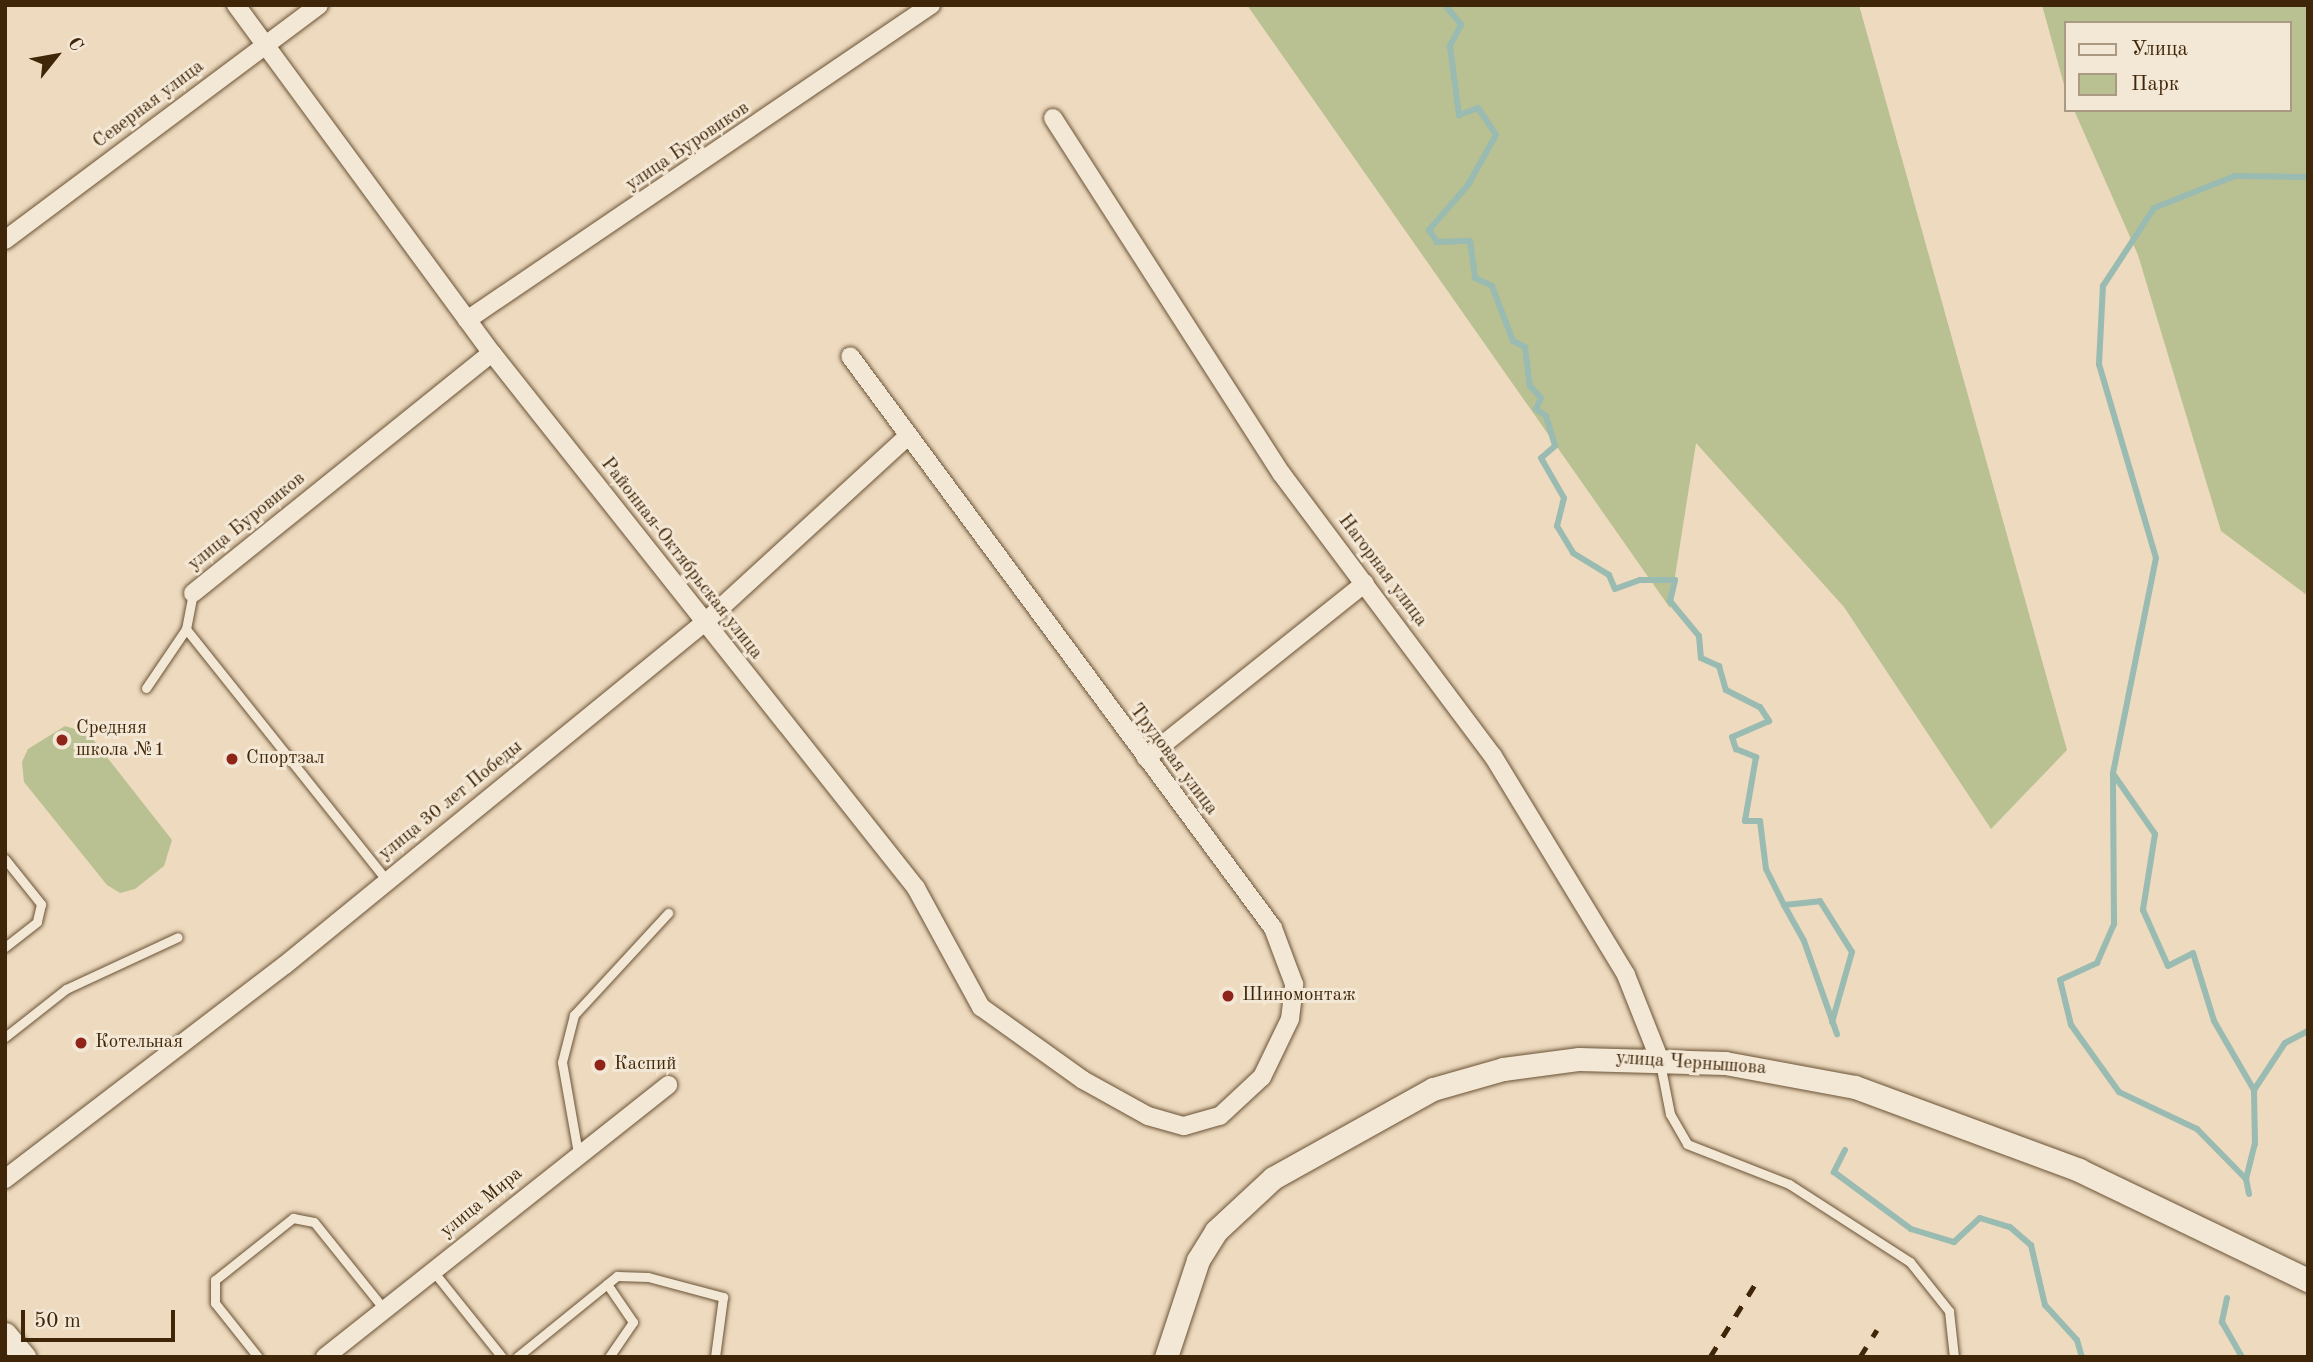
<!DOCTYPE html>
<meta charset="utf-8">
<style>
body{margin:0}
#map{position:relative;width:2313px;height:1362px;overflow:hidden;background:#eddabf;font-family:"Old Standard TT",serif}
div>[style]{position:absolute}
.green>*{inset:0;background:#b9c091}
.stream>*{height:6px;margin:-3px;padding:0 3px;transform-origin:3px;border-radius:3px;background:#99bbb1}
.roads{filter:drop-shadow(0 0 2px #6b5336) drop-shadow(0 0 2px #6b5336)}
.lane>*{height:9px;margin:-4.5px;padding:0 4.5px;transform-origin:4.5px;border-radius:4.5px;background:#f3e7d5}
.street>*{height:18px;margin:-9px;padding:0 9px;transform-origin:9px;border-radius:9px;background:#f3e7d5}
.secondary>*{height:23px;margin:-11.5px;padding:0 11.5px;transform-origin:11.5px;border-radius:11.5px;background:#f3e7d5}
.rail>*{height:5px;margin-top:-2.5px;transform-origin:0;background:repeating-linear-gradient(90deg,#402608 0 12px,transparent 0 24px)}
.dots>*{width:19px;height:19px;translate:-50% -50%;box-sizing:border-box;border:4px solid #f3e7d5;border-radius:50%}
span{translate:-50% -50%;white-space:nowrap;text-align:center;line-height:1.15;-webkit-text-stroke:6px #f3e7d5;paint-order:stroke}
.street-label{font-size:19px;color:#402608}
.poi-label{font-size:19px;color:#402608}
.left{translate:0 -50%;text-align:left}
.frame{position:absolute;inset:0;border:7px solid #402608;pointer-events:none}
.legend{position:absolute;left:2064px;top:21px;width:228px;height:91px;box-sizing:border-box;background:#f3e7d5;border:2px solid #ab9a83;margin:0;padding:9px 12px;list-style:none;font-size:21px;color:#402608}
.legend li{display:flex;align-items:center;gap:14px;height:35px}
.legend b{width:35px;border:2px solid #ab9a83}
.north{position:absolute;left:21px;top:21px;width:70px;height:70px;-webkit-text-stroke:5px #f3e7d5;paint-order:stroke;rotate:59deg;font-size:19px;font-weight:700;line-height:28px;text-align:center;color:#402608}
.north::after{content:'';display:block;margin:auto;width:24px;height:32px;background:#402608;clip-path:polygon(50% 0,100% 100%,50% 72%,0 100%)}
.scale{position:absolute;left:21px;top:1310px;width:154px;height:32px;box-sizing:border-box;border:4px solid #402608;border-top:0;padding-left:9px;font-size:21px;line-height:24px;white-space:nowrap;color:#402608;-webkit-text-stroke:5px #f3e7d5;paint-order:stroke}
</style>
<div id="map">
<div class="green">
<div style="clip-path:polygon(1247px 5px,1859px 5px,2067px 750px,1991px 829px,1844px 607px,1696px 443px,1670px 608px)"></div>
<div style="clip-path:polygon(2042px 5px,2308px 5px,2308px 596px,2221px 531px,2138px 255px,2074px 110px,2290px 110px,2290px 23px,2066px 23px,2066px 92px)"></div>
<div style="clip-path:polygon(65px 726px,88px 733px,172px 840px,164px 866px,135px 889px,120px 893px,107px 885px,24px 782px,22px 762px,28px 749px)"></div>
</div>
<div class="stream">
<div style="left:1445px;top:5px;width:26px;rotate:51deg"></div>
<div style="left:1461px;top:25px;width:24px;rotate:118deg"></div>
<div style="left:1450px;top:46px;width:70px;rotate:82.6deg"></div>
<div style="left:1459px;top:115px;width:20px;rotate:-20deg"></div>
<div style="left:1478px;top:108px;width:32px;rotate:56deg"></div>
<div style="left:1496px;top:135px;width:57px;rotate:119.2deg"></div>
<div style="left:1468px;top:185px;width:60px;rotate:130.9deg"></div>
<div style="left:1429px;top:230px;width:14px;rotate:56deg"></div>
<div style="left:1437px;top:242px;width:33px;rotate:-2deg"></div>
<div style="left:1470px;top:241px;width:37px;rotate:82deg"></div>
<div style="left:1475px;top:278px;width:19px;rotate:25deg"></div>
<div style="left:1492px;top:286px;width:59px;rotate:69.1deg"></div>
<div style="left:1513px;top:341px;width:13px;rotate:27deg"></div>
<div style="left:1525px;top:347px;width:39px;rotate:83deg"></div>
<div style="left:1530px;top:386px;width:16px;rotate:47deg"></div>
<div style="left:1541px;top:398px;width:12px;rotate:114deg"></div>
<div style="left:1536px;top:409px;width:12px;rotate:35deg"></div>
<div style="left:1546px;top:416px;width:31px;rotate:73deg"></div>
<div style="left:1555px;top:446px;width:18px;rotate:139deg"></div>
<div style="left:1541px;top:458px;width:46px;rotate:60.1deg"></div>
<div style="left:1564px;top:498px;width:29px;rotate:104deg"></div>
<div style="left:1557px;top:526px;width:31px;rotate:59deg"></div>
<div style="left:1573px;top:553px;width:42px;rotate:31.4deg"></div>
<div style="left:1609px;top:575px;width:15px;rotate:67deg"></div>
<div style="left:1615px;top:589px;width:27px;rotate:-20deg"></div>
<div style="left:1640px;top:580px;width:35px"></div>
<div style="left:1675px;top:580px;width:22px;rotate:103deg"></div>
<div style="left:1670px;top:601px;width:45px;rotate:50.4deg"></div>
<div style="left:1699px;top:636px;width:22px;rotate:85deg"></div>
<div style="left:1701px;top:658px;width:20px;rotate:24deg"></div>
<div style="left:1719px;top:666px;width:25px;rotate:74deg"></div>
<div style="left:1726px;top:690px;width:38px;rotate:27deg"></div>
<div style="left:1760px;top:707px;width:17px;rotate:57deg"></div>
<div style="left:1769px;top:721px;width:40px;rotate:156.6deg"></div>
<div style="left:1732px;top:737px;width:13px;rotate:72deg"></div>
<div style="left:1736px;top:749px;width:22px;rotate:22deg"></div>
<div style="left:1756px;top:757px;width:65px;rotate:99.8deg"></div>
<div style="left:1745px;top:821px;width:15px"></div>
<div style="left:1760px;top:821px;width:48px;rotate:82.9deg"></div>
<div style="left:1766px;top:869px;width:40px;rotate:63.4deg"></div>
<div style="left:1784px;top:905px;width:36px;rotate:-6deg"></div>
<div style="left:1820px;top:901px;width:60px;rotate:57.9deg"></div>
<div style="left:1852px;top:952px;width:73px;rotate:105.9deg"></div>
<div style="left:2114px;top:775px;width:72px;rotate:55.2deg"></div>
<div style="left:2155px;top:834px;width:77px;rotate:99deg"></div>
<div style="left:2143px;top:910px;width:61px;rotate:65.9deg"></div>
<div style="left:2168px;top:966px;width:28px;rotate:-27deg"></div>
<div style="left:2193px;top:953px;width:71px;rotate:72.8deg"></div>
<div style="left:2214px;top:1021px;width:80px;rotate:59.9deg"></div>
<div style="left:1784px;top:905px;width:41px;rotate:60.9deg"></div>
<div style="left:1804px;top:941px;width:99px;rotate:70.5deg"></div>
<div style="left:1845px;top:1150px;width:25px;rotate:117deg"></div>
<div style="left:1834px;top:1172px;width:96px;rotate:36.5deg"></div>
<div style="left:1911px;top:1229px;width:45px;rotate:16.8deg"></div>
<div style="left:1954px;top:1242px;width:35px;rotate:-43deg"></div>
<div style="left:1980px;top:1218px;width:31px;rotate:17deg"></div>
<div style="left:2010px;top:1227px;width:28px;rotate:41deg"></div>
<div style="left:2031px;top:1245px;width:62px;rotate:76.9deg"></div>
<div style="left:2045px;top:1305px;width:47px;rotate:47.6deg"></div>
<div style="left:2077px;top:1340px;width:18px;rotate:74deg"></div>
<div style="left:2246px;top:1179px;width:36px;rotate:-76deg"></div>
<div style="left:2255px;top:1144px;width:54px;rotate:-91.1deg"></div>
<div style="left:2254px;top:1090px;width:56px;rotate:-56.6deg"></div>
<div style="left:2285px;top:1043px;width:26px;rotate:-28deg"></div>
<div style="left:2249px;top:1194px;width:15px;rotate:-101deg"></div>
<div style="left:2246px;top:1179px;width:70px;rotate:-134.4deg"></div>
<div style="left:2197px;top:1129px;width:86px;rotate:-154.6deg"></div>
<div style="left:2119px;top:1092px;width:82px;rotate:-125.6deg"></div>
<div style="left:2071px;top:1025px;width:46px;rotate:-103.7deg"></div>
<div style="left:2060px;top:980px;width:41px;rotate:-24.7deg"></div>
<div style="left:2097px;top:963px;width:43px;rotate:-66.4deg"></div>
<div style="left:2114px;top:924px;width:151px;rotate:-90.4deg"></div>
<div style="left:2113px;top:773px;width:219px;rotate:-78.7deg"></div>
<div style="left:2156px;top:558px;width:202px;rotate:-106.4deg"></div>
<div style="left:2099px;top:364px;width:78px;rotate:-87.1deg"></div>
<div style="left:2103px;top:286px;width:93px;rotate:-56.8deg"></div>
<div style="left:2154px;top:208px;width:87px;rotate:-21.6deg"></div>
<div style="left:2235px;top:176px;width:73px;rotate:0.8deg"></div>
<div style="left:2227px;top:1298px;width:25px;rotate:102deg"></div>
<div style="left:2222px;top:1322px;width:40px;rotate:60.3deg"></div>
</div>
<div class="roads">
<div class="lane">
<div style="left:186px;top:629px;width:37px;rotate:-79deg"></div>
<div style="left:146px;top:688px;width:71px;rotate:-55.9deg"></div>
<div style="left:186px;top:629px;width:322px;rotate:51.4deg"></div>
<div style="left:5px;top:859px;width:58px;rotate:51.3deg"></div>
<div style="left:41px;top:904px;width:18px;rotate:103deg"></div>
<div style="left:37px;top:922px;width:41px;rotate:142deg"></div>
<div style="left:5px;top:1037px;width:78px;rotate:-38.2deg"></div>
<div style="left:66px;top:989px;width:123px;rotate:-24.9deg"></div>
<div style="left:1660px;top:1063px;width:52px;rotate:78.9deg"></div>
<div style="left:1670px;top:1114px;width:34px;rotate:60deg"></div>
<div style="left:1687px;top:1144px;width:110px;rotate:21.4deg"></div>
<div style="left:1789px;top:1184px;width:144px;rotate:32.8deg"></div>
<div style="left:1910px;top:1262px;width:63px;rotate:51.5deg"></div>
<div style="left:1949px;top:1311px;width:46px;rotate:83.8deg"></div>
<div style="left:578px;top:1153px;width:92px;rotate:-100deg"></div>
<div style="left:562px;top:1062px;width:49px;rotate:-75.7deg"></div>
<div style="left:574px;top:1015px;width:139px;rotate:-47.3deg"></div>
<div style="left:433px;top:1271px;width:110px;rotate:51.3deg"></div>
<div style="left:607px;top:1284px;width:46px;rotate:55.6deg"></div>
<div style="left:633px;top:1322px;width:42px;rotate:124.4deg"></div>
<div style="left:258px;top:1357px;width:69px;rotate:-128.5deg"></div>
<div style="left:215px;top:1303px;width:23px;rotate:-90deg"></div>
<div style="left:215px;top:1280px;width:100px;rotate:-38.5deg"></div>
<div style="left:293px;top:1218px;width:21px;rotate:11deg"></div>
<div style="left:314px;top:1222px;width:112px;rotate:51.2deg"></div>
<div style="left:517px;top:1357px;width:129px;rotate:-39deg"></div>
<div style="left:617px;top:1276px;width:31px;rotate:2deg"></div>
<div style="left:648px;top:1277px;width:78px;rotate:14.9deg"></div>
<div style="left:723px;top:1297px;width:61px;rotate:97.6deg"></div>
</div>
<div class="street">
<div style="left:236px;top:5px;width:432px;rotate:53.7deg"></div>
<div style="left:492px;top:353px;width:683px;rotate:51.6deg"></div>
<div style="left:916px;top:888px;width:136px;rotate:61.4deg"></div>
<div style="left:981px;top:1007px;width:125px;rotate:35.6deg"></div>
<div style="left:1083px;top:1080px;width:74px;rotate:29deg"></div>
<div style="left:1148px;top:1116px;width:37px;rotate:16deg"></div>
<div style="left:1184px;top:1126px;width:37px;rotate:-16deg"></div>
<div style="left:1220px;top:1116px;width:57px;rotate:-42.9deg"></div>
<div style="left:1262px;top:1077px;width:64px;rotate:-64.2deg"></div>
<div style="left:1290px;top:1019px;width:35px;rotate:-83deg"></div>
<div style="left:1294px;top:984px;width:60px;rotate:-110.6deg"></div>
<div style="left:1273px;top:928px;width:711px;rotate:-126.48deg"></div>
<div style="left:1053px;top:118px;width:422px;rotate:57.3deg"></div>
<div style="left:1281px;top:473px;width:354px;rotate:53.2deg"></div>
<div style="left:1493px;top:756px;width:256px;rotate:58.7deg"></div>
<div style="left:1626px;top:975px;width:89px;rotate:68.3deg"></div>
<div style="left:5px;top:240px;width:392px;rotate:-36.8deg"></div>
<div style="left:467px;top:320px;width:561px;rotate:-34.17deg"></div>
<div style="left:193px;top:593px;width:383px;rotate:-38.8deg"></div>
<div style="left:1146px;top:758px;width:280px;rotate:-38.6deg"></div>
<div style="left:5px;top:1179px;width:352px;rotate:-37.4deg"></div>
<div style="left:285px;top:965px;width:542px;rotate:-39.24deg"></div>
<div style="left:705px;top:622px;width:275px;rotate:-42.5deg"></div>
<div style="left:325px;top:1357px;width:438px;rotate:-38.4deg"></div>
</div>
<div class="secondary">
<div style="left:5px;top:1334px;width:30px;rotate:50deg"></div>
<div style="left:1166px;top:1357px;width:102px;rotate:-71.7deg"></div>
<div style="left:1198px;top:1260px;width:34px;rotate:-58deg"></div>
<div style="left:1216px;top:1231px;width:78px;rotate:-42.9deg"></div>
<div style="left:1273px;top:1178px;width:183px;rotate:-29.1deg"></div>
<div style="left:1433px;top:1089px;width:73px;rotate:-15.9deg"></div>
<div style="left:1503px;top:1069px;width:77px;rotate:-7.5deg"></div>
<div style="left:1579px;top:1059px;width:146px;rotate:1.6deg"></div>
<div style="left:1725px;top:1063px;width:132px;rotate:10.5deg"></div>
<div style="left:1855px;top:1087px;width:239px;rotate:20.3deg"></div>
<div style="left:2079px;top:1170px;width:254px;rotate:25.7deg"></div>
</div>
</div>
<div class="rail">
<div style="left:1710px;top:1357px;width:84px;rotate:-58.2deg"></div>
<div style="left:1860px;top:1357px;width:32px;rotate:-58deg"></div>
</div>
<div class="dots">
<div style="left:62px;top:740px;background:#8f2418"></div>
<div style="left:232px;top:759px;background:#8f2418"></div>
<div style="left:1228px;top:996px;background:#8f2418"></div>
<div style="left:81px;top:1043px;background:#8f2418"></div>
<div style="left:600px;top:1065px;background:#8f2418"></div>
</div>
<div class="street-label">
<span style="left:149px;top:105px;rotate:-37deg">Северная улица</span>
<span style="left:688px;top:147px;rotate:-34deg">улица Буровиков</span>
<span style="left:247px;top:522px;rotate:-39deg">улица Буровиков</span>
<span style="left:681px;top:559px;rotate:52deg">Районная-Октябрьская улица</span>
<span style="left:1382px;top:571px;rotate:53deg">Нагорная улица</span>
<span style="left:1173px;top:760px;rotate:53deg">Трудовая улица</span>
<span style="left:451px;top:801px;rotate:-39deg">улица 30 лет Победы</span>
<span style="left:1691px;top:1064px;rotate:4deg">улица Чернышова</span>
<span style="left:482px;top:1203px;rotate:-39deg">улица Мира</span>
</div>
<div class="poi-label">
<span class="left" style="left:76px;top:740px">Средняя<br>школа №1</span>
<span class="left" style="left:246px;top:759px">Спортзал</span>
<span class="left" style="left:1242px;top:996px">Шиномонтаж</span>
<span class="left" style="left:95px;top:1043px">Котельная</span>
<span class="left" style="left:614px;top:1065px">Каспий</span>
</div>
<div class="frame"></div>
<ul class="legend">
<li><b style="height:9px;background:#f3e7d5"></b>Улица</li>
<li><b style="height:19px;background:#b9c091"></b>Парк</li>
</ul>
<div class="north">С</div>
<div class="scale">50 m</div>
</div>
